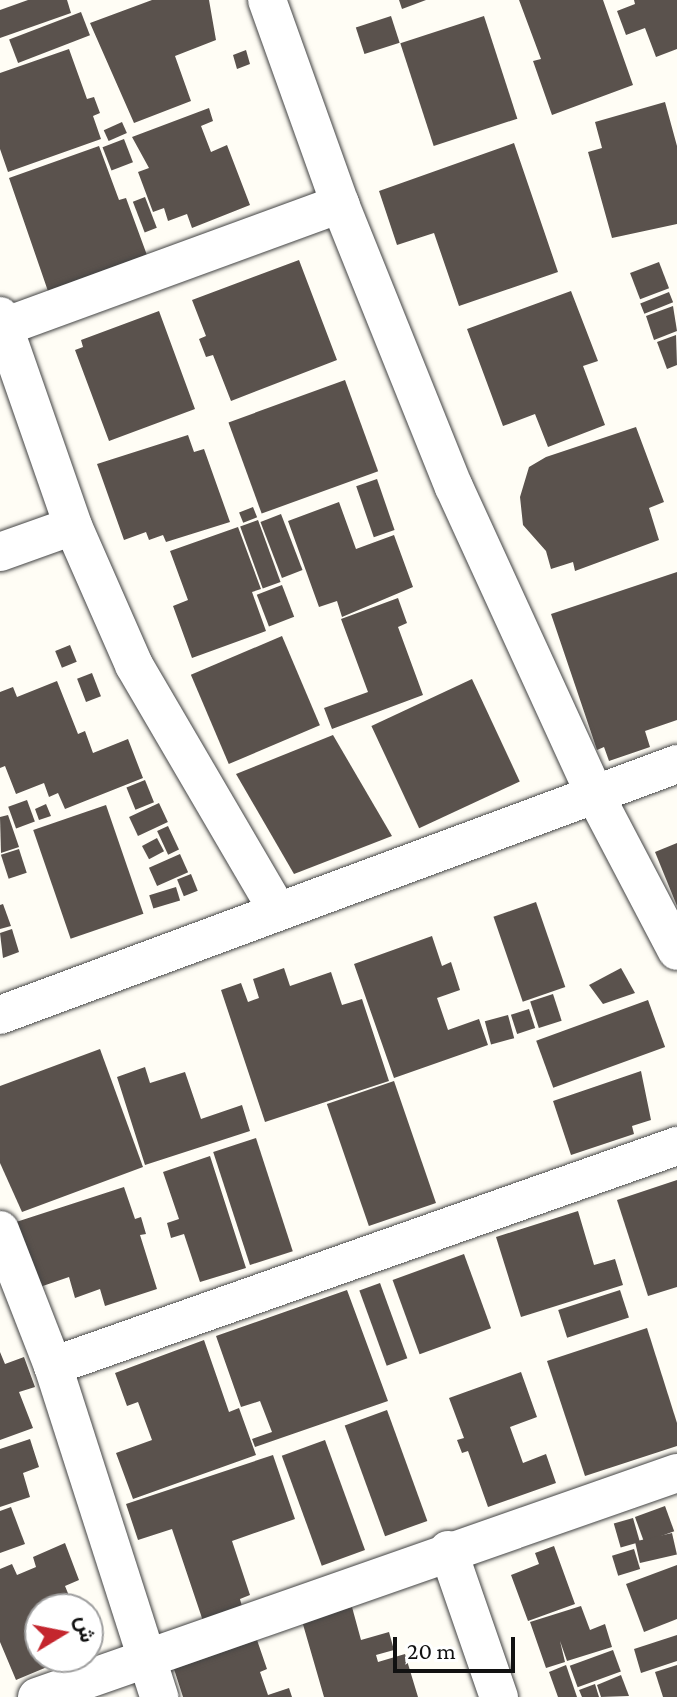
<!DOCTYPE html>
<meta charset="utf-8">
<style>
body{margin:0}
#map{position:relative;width:677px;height:1697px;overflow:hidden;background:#fffdf5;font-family:"Crimson Pro",Vazirmatn,serif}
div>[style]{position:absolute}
.building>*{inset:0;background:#5a524d;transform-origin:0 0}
.roads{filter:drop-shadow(0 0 2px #444) drop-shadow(0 0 2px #444)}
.minor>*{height:38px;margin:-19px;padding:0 19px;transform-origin:19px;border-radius:19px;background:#fff}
span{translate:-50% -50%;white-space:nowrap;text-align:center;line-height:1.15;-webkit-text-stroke:8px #fff;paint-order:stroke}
.north{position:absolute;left:24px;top:1593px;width:80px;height:80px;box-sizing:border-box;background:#fff;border:2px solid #a0a0a0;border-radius:50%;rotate:80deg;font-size:22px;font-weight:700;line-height:32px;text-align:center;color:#111}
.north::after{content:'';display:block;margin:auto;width:28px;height:36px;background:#c4262e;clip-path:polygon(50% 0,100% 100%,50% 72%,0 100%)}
.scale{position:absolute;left:393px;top:1637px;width:122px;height:36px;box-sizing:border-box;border:4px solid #111;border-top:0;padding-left:10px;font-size:24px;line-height:28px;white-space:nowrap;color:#111;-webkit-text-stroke:6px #fff;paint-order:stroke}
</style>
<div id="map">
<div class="building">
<div style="clip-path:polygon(28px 0,67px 0,71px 13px,0 38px,0 10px)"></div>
<div style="clip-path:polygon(152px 0,209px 0,216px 40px,175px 56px,191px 101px,134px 123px,90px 23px)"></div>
<div style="clip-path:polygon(399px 0,426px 0,402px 9px)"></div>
<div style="clip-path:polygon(519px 0,603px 0,633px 85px,552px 115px,533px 61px,541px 59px)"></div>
<div style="clip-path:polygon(634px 0,677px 0,677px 49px,656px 57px,645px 28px,626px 35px,617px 11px,635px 4px)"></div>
<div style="left:81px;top:12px;width:25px;height:77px;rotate:69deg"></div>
<div style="left:391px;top:16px;width:28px;height:37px;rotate:72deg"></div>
<div style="left:484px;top:16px;width:108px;height:88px;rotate:72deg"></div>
<div style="clip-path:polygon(69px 49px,87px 99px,94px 97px,100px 113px,93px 116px,101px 139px,8px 172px,0 149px,0 73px)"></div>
<div style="clip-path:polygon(246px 50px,250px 64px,237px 69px,233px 55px)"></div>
<div style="clip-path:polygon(665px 102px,677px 146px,677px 224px,612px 238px,588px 152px,602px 148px,595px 122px)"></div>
<div style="clip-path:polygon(209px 108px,213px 121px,201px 126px,211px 152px,227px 145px,250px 205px,192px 228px,187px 214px,168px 221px,164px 208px,153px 212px,138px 172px,149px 168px,132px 137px)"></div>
<div style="left:122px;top:122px;width:12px;height:20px;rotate:66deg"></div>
<div style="left:124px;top:139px;width:25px;height:23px;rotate:69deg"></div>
<div style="clip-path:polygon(514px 143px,558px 272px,459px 306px,434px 233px,397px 245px,379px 191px)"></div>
<div style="clip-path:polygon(99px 146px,119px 200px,126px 198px,151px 266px,50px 297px,9px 178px)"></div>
<div style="left:145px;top:197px;width:33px;height:13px;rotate:69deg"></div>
<div style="clip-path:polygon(299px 260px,337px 360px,231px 401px,213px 355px,206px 357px,199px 339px,206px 336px,192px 300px)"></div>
<div style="left:659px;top:262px;width:28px;height:31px;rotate:69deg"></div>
<div style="clip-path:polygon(571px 291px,598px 361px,583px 366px,605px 425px,548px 447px,535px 414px,503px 426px,467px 329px)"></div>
<div style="left:669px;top:292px;width:11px;height:31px;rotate:68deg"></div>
<div style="clip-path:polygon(673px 306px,677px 331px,654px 340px,646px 316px)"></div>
<div style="clip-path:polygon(159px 311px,195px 409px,109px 441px,75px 350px,83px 347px,81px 340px)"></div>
<div style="clip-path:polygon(676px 335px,677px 365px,667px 369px,657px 342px)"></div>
<div style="left:345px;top:380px;width:97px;height:124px;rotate:70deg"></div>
<div style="clip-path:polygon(636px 427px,664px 502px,649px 508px,659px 540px,575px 571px,573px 562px,551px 569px,546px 551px,523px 525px,520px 497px,529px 467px,546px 457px)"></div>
<div style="clip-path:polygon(188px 435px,194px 452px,204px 449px,230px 522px,166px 542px,163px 535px,149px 540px,146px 532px,124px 540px,97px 464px)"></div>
<div style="left:377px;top:479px;width:54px;height:22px;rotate:71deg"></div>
<div style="clip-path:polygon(339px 502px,356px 549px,394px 535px,413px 587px,342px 617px,337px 601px,319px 607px,288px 521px)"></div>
<div style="left:253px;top:507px;width:11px;height:15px;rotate:68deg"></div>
<div style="left:281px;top:514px;width:60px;height:22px;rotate:69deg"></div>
<div style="left:258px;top:520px;width:66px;height:19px;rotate:70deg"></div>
<div style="clip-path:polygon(238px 527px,261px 589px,252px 592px,266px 631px,192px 658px,173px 606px,188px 600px,170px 551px)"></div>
<div style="clip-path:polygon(677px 572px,677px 720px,645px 731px,650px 747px,609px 761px,604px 747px,597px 750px,551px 614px)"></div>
<div style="left:282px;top:585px;width:34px;height:27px;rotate:69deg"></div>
<div style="clip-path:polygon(398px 598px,407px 623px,398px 627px,423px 695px,332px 729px,324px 708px,368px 692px,341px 619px)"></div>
<div style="left:282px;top:636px;width:97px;height:99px;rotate:67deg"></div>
<div style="left:70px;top:645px;width:18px;height:16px;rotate:68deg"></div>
<div style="left:92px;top:673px;width:25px;height:16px;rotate:69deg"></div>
<div style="left:472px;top:679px;width:113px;height:111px;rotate:65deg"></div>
<div style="clip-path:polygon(57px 681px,78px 734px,85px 731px,93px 753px,128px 739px,143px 778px,65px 809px,58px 793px,49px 797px,44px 783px,16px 794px,5px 766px,0 768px,0 692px,13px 687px,17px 697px)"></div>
<div style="clip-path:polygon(333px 735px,392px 836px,294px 874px,236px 774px)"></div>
<div style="left:145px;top:780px;width:24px;height:20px;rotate:68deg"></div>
<div style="left:27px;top:800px;width:23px;height:20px;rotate:70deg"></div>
<div style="left:159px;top:803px;width:21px;height:33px;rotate:65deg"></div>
<div style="clip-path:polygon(46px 804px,51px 816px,39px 820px,35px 809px)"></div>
<div style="left:106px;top:805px;width:115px;height:77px;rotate:71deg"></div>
<div style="clip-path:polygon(8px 815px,19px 847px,1px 853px,0 817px)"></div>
<div style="left:168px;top:826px;width:26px;height:12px;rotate:65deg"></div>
<div style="left:157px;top:838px;width:15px;height:17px;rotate:62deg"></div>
<div style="clip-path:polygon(677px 843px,677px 906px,655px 852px)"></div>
<div style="left:19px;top:849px;width:25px;height:19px;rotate:72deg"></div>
<div style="left:180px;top:854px;width:20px;height:34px;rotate:66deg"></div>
<div style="left:191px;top:874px;width:18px;height:15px;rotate:68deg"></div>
<div style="left:176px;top:887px;width:14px;height:28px;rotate:73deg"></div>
<div style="left:536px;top:902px;width:90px;height:45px;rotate:71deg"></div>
<div style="clip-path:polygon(3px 904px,11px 926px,0 929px,0 905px)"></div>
<div style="clip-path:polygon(12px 929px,19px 952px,3px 958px,0 933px)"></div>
<div style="clip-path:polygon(432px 936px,442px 966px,451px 962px,460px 990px,437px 998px,448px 1030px,479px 1019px,488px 1045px,394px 1078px,354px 964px)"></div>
<div style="clip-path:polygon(284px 968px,290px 986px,331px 972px,342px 1005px,362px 999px,389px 1081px,265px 1122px,221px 990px,241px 983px,248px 1002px,259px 998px,253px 979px)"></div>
<div style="clip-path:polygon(621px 968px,635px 993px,603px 1004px,589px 985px)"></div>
<div style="left:553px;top:994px;width:28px;height:24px;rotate:72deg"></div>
<div style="left:648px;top:1000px;width:50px;height:119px;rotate:70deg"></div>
<div style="left:529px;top:1009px;width:20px;height:19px;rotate:72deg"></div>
<div style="left:508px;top:1015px;width:24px;height:24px;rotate:75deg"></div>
<div style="clip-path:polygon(100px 1049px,143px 1167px,22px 1212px,0 1163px,0 1086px)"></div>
<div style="clip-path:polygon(145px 1067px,150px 1083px,185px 1072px,201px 1119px,242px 1105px,250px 1131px,145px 1165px,117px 1077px)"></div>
<div style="clip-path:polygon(641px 1071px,651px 1120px,632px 1126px,634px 1134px,571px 1155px,553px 1101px)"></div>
<div style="left:394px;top:1081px;width:129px;height:71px;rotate:71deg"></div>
<div style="left:256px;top:1138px;width:119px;height:45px;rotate:72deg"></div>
<div style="clip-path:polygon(210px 1156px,246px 1268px,200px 1282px,184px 1234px,171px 1238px,167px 1223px,179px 1219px,163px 1172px)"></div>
<div style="clip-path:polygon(677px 1180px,677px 1287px,648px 1296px,617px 1200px)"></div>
<div style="clip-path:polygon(124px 1187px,135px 1219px,141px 1217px,146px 1234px,140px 1235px,157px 1289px,105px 1306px,100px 1289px,75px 1298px,69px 1277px,34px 1289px,13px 1223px)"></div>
<div style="clip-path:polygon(578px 1211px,594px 1265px,615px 1259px,623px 1285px,521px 1317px,496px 1237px)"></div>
<div style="left:464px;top:1254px;width:79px;height:76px;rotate:70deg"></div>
<div style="left:380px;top:1283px;width:80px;height:22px;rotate:70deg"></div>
<div style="clip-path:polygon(347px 1290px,388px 1401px,255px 1447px,252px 1439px,272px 1432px,260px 1401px,241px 1407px,216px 1336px)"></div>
<div style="left:620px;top:1290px;width:29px;height:65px;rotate:72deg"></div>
<div style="clip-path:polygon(647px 1328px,677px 1423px,677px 1446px,585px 1476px,547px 1361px)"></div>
<div style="clip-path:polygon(204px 1340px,229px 1412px,239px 1408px,256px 1455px,133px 1499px,116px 1453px,152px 1440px,138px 1402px,127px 1406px,115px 1373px)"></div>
<div style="clip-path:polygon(0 1352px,5px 1364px,24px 1357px,35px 1387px,19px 1392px,33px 1428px,0 1440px)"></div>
<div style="clip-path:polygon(521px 1372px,537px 1417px,510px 1427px,523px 1463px,546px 1454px,556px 1483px,488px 1507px,468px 1451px,462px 1453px,457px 1440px,464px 1438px,449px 1398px)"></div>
<div style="left:387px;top:1410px;width:118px;height:45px;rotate:70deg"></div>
<div style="clip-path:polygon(30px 1439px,39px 1467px,23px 1473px,30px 1497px,0 1507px,0 1449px)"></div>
<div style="left:325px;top:1440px;width:117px;height:46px;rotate:70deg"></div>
<div style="clip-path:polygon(273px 1455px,295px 1519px,232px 1541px,250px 1595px,240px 1599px,244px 1614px,205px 1627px,172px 1529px,138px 1540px,126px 1504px)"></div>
<div style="left:665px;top:1506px;width:27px;height:32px;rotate:70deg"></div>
<div style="clip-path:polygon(11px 1507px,25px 1544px,0 1553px,0 1511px)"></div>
<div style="left:633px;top:1518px;width:25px;height:20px;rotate:74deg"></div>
<div style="left:672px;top:1533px;width:22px;height:38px;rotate:77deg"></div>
<div style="clip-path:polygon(65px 1543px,79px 1580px,65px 1586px,72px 1603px,40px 1609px,40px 1657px,71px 1657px,16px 1680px,0 1642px,0 1569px,12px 1564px,17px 1575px,36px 1567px,33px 1557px)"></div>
<div style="clip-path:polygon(554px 1546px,575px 1604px,528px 1621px,511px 1575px,539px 1564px,535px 1553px)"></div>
<div style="left:634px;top:1549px;width:21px;height:23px;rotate:73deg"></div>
<div style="clip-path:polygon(677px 1565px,677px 1619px,644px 1632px,626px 1584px)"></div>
<div style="clip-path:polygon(581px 1606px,590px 1630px,605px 1624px,612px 1647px,567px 1661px,560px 1641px,565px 1662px,546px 1668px,530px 1622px)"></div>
<div style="clip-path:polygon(352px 1607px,361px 1640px,389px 1632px,394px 1650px,376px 1655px,378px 1662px,405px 1654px,418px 1697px,324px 1697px,302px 1621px)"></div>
<div style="clip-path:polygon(677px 1635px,677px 1661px,641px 1673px,634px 1649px)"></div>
<div style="clip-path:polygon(257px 1640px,267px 1669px,260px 1672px,268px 1695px,289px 1688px,292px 1697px,183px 1697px,174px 1669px)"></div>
<div style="left:613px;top:1650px;width:23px;height:46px;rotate:70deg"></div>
<div style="clip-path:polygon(566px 1665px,577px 1697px,558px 1697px,549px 1672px)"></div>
<div style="clip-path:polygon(677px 1665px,677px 1697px,663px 1697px,655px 1672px)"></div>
<div style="clip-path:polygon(621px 1675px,629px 1696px,601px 1697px,597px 1685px)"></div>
<div style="clip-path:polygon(595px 1684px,599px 1697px,582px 1697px,579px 1690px)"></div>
</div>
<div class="roads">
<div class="minor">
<div style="left:267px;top:0;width:217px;rotate:70.3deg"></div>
<div style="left:340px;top:204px;width:305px;rotate:68.1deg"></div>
<div style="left:454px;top:487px;width:339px;rotate:65.4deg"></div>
<div style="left:595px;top:795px;width:176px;rotate:62.3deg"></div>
<div style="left:0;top:316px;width:222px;rotate:70.8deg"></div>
<div style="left:73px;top:526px;width:152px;rotate:66.3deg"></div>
<div style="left:134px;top:665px;width:285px;rotate:59.7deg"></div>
<div style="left:4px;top:327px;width:358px;rotate:-20.1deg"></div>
<div style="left:0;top:552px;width:77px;rotate:-19.6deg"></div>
<div style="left:0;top:1015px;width:722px;rotate:-20.34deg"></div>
<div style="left:0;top:1230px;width:146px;rotate:68.7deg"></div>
<div style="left:53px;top:1366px;width:348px;rotate:72.2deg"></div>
<div style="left:53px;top:1366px;width:662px;rotate:-19.42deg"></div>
<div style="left:448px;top:1550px;width:156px;rotate:70.9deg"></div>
<div style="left:37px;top:1697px;width:678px;rotate:-19.29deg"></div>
</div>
</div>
<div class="north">ش</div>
<div class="scale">20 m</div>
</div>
